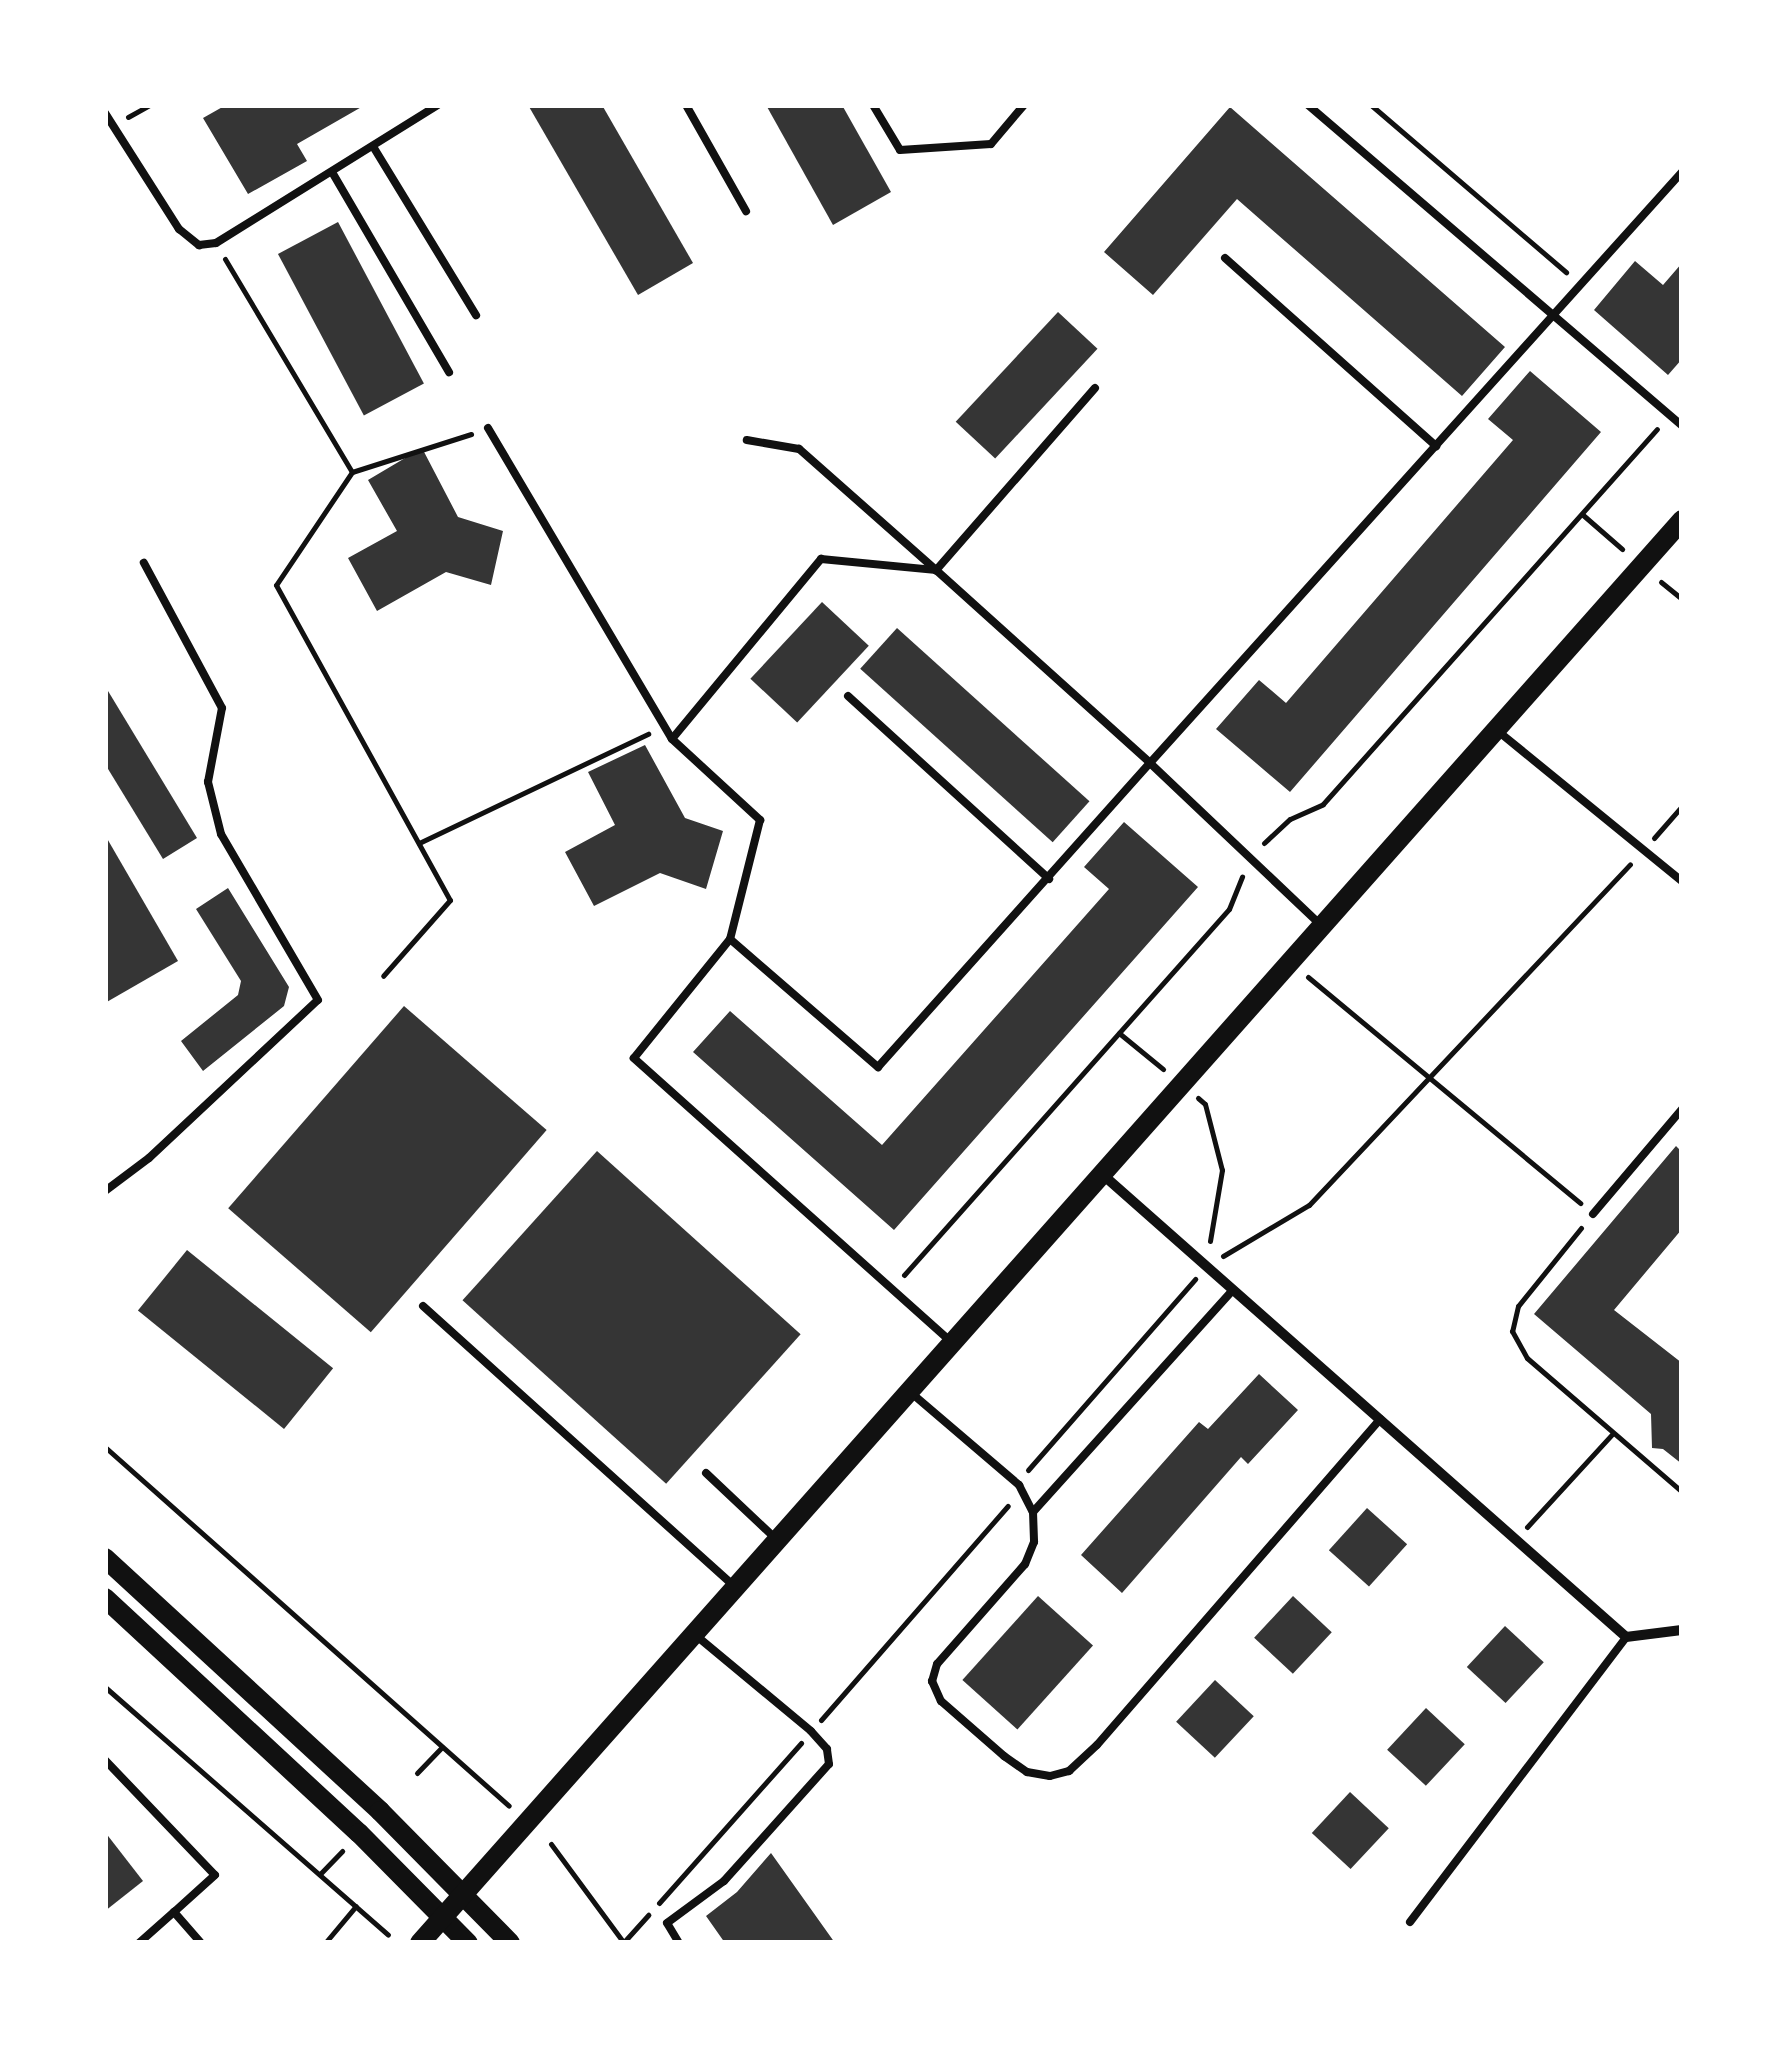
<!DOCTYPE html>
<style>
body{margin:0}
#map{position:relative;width:1787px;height:2048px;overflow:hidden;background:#fff;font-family:"Source Sans 3",sans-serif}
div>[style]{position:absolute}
.building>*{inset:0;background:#353535;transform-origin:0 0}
.path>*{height:5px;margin:-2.5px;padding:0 2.5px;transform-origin:2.5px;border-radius:2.5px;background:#111}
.service>*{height:8px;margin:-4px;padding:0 4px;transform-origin:4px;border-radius:4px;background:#111}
.minor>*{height:10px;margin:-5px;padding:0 5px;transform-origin:5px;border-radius:5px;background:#111}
.secondary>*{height:20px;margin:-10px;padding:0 10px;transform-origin:10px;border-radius:10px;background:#111}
span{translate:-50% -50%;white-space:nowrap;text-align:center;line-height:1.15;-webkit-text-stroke:8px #fff;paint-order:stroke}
.frame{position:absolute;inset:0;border:108px solid #fff;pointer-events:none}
</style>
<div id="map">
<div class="building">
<div style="clip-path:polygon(226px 105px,365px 105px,297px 144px,307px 161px,248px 194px,203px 118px)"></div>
<div style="clip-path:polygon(528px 105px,602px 105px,693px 263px,638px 295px)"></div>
<div style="clip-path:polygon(766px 105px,842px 105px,891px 192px,833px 225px)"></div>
<div style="clip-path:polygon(1230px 107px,1505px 347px,1462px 396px,1237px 199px,1153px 295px,1104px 252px)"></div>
<div style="left:338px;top:222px;width:183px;height:68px;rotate:62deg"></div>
<div style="clip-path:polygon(1635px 261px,1663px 285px,1682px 263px,1682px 359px,1668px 375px,1594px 310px)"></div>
<div style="left:1058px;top:312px;width:54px;height:150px;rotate:43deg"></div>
<div style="clip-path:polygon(1530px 371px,1601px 432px,1290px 792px,1216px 729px,1259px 680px,1286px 703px,1513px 440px,1488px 419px)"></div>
<div style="clip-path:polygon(422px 448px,458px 517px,503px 531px,491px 585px,446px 572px,377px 611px,348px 558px,397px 531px,368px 480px)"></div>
<div style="left:822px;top:602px;width:64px;height:105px;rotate:43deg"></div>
<div style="left:897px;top:628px;width:259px;height:55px;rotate:42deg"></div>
<div style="clip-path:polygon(105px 686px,197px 838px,163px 859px,105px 764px)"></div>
<div style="clip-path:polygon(645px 745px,685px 818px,723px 831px,706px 889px,660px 873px,594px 906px,565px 852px,615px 825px,588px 772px)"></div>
<div style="clip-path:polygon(1124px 822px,1198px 887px,894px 1230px,693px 1052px,730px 1011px,882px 1145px,1109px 889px,1084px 867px)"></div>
<div style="clip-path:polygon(105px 835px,178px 961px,105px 1003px)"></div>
<div style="clip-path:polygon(228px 888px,289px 987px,284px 1006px,203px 1071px,181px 1041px,238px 995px,241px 981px,196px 909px)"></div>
<div style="left:404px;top:1006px;width:189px;height:268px;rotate:41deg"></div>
<div style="clip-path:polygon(1676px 1146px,1682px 1152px,1682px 1229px,1614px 1310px,1682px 1363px,1682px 1464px,1663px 1449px,1652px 1448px,1651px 1414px,1534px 1314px)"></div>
<div style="left:597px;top:1151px;width:274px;height:201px;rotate:42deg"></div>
<div style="left:187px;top:1250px;width:188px;height:78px;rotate:39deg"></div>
<div style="clip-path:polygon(1259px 1374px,1298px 1410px,1248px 1464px,1241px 1457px,1122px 1593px,1081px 1555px,1199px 1422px,1208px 1429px)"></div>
<div style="left:1367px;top:1508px;width:54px;height:57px;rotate:42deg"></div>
<div style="left:1038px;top:1596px;width:74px;height:113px;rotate:42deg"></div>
<div style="left:1293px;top:1596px;width:53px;height:57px;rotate:43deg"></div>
<div style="left:1505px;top:1626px;width:53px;height:56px;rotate:43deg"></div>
<div style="left:1215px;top:1680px;width:53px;height:57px;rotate:43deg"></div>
<div style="left:1426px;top:1708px;width:53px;height:57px;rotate:43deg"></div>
<div style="left:1350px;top:1792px;width:53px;height:56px;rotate:43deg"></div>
<div style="clip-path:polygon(105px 1832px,143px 1881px,105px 1911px)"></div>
<div style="clip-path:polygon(771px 1853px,835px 1943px,725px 1943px,706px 1916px,737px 1892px)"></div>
</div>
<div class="path">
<div style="left:1371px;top:105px;width:257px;rotate:40.6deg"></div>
<div style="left:128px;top:117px;width:25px;rotate:-29deg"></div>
<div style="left:225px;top:259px;width:248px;rotate:59.2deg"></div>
<div style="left:352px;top:472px;width:125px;rotate:-17.7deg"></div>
<div style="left:352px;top:472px;width:136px;rotate:123.9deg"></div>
<div style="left:276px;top:585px;width:360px;rotate:61.1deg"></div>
<div style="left:450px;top:900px;width:101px;rotate:131.4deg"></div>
<div style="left:1583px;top:515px;width:52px;rotate:41.1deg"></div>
<div style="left:1661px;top:582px;width:27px;rotate:39deg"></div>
<div style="left:1654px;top:838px;width:43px;rotate:-48.8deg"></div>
<div style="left:419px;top:843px;width:254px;rotate:-25.5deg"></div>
<div style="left:1264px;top:843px;width:35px;rotate:-43deg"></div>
<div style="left:1290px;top:819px;width:36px;rotate:-24deg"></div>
<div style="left:1323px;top:804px;width:502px;rotate:-48.31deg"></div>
<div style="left:1308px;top:977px;width:354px;rotate:39.7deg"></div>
<div style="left:1119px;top:1033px;width:57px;rotate:39.3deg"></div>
<div style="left:1198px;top:1098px;width:9px;rotate:41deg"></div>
<div style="left:1205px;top:1104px;width:68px;rotate:75.6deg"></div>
<div style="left:1222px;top:1170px;width:72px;rotate:99.6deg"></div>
<div style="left:1581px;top:1228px;width:100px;rotate:128.9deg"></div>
<div style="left:1518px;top:1306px;width:26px;rotate:103deg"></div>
<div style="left:1512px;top:1331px;width:31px;rotate:61deg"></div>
<div style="left:1527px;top:1358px;width:205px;rotate:40.8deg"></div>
<div style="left:1223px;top:1256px;width:100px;rotate:-30.7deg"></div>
<div style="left:1309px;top:1205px;width:468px;rotate:-46.7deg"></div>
<div style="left:904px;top:1275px;width:489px;rotate:-48.4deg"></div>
<div style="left:1229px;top:909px;width:35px;rotate:-68deg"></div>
<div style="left:105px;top:1447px;width:540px;rotate:41.62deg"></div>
<div style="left:1028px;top:1470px;width:254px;rotate:-48.8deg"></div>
<div style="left:1527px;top:1527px;width:127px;rotate:-47.5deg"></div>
<div style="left:105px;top:1687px;width:376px;rotate:41.2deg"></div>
<div style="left:821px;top:1720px;width:284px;rotate:-48.9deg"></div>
<div style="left:417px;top:1773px;width:36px;rotate:-46deg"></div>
<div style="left:551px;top:1844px;width:123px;rotate:53.6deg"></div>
<div style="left:320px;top:1874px;width:32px;rotate:-46deg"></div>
<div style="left:659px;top:1903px;width:214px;rotate:-48.4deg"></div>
<div style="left:325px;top:1943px;width:48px;rotate:-50deg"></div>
<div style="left:623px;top:1943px;width:38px;rotate:-48deg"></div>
</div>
<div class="service">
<div style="left:686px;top:105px;width:122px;rotate:60.5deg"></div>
<div style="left:873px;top:105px;width:52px;rotate:59deg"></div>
<div style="left:900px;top:150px;width:91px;rotate:-3.8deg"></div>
<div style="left:991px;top:144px;width:51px;rotate:-49.8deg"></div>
<div style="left:1308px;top:105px;width:492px;rotate:40.6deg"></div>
<div style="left:105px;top:113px;width:138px;rotate:57.5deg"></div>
<div style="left:179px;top:229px;width:26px;rotate:39deg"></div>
<div style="left:199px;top:245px;width:17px;rotate:-7deg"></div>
<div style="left:216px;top:243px;width:261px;rotate:-31.9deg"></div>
<div style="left:374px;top:148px;width:196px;rotate:58.6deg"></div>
<div style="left:332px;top:172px;width:232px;rotate:59.7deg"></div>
<div style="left:1225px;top:258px;width:283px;rotate:41.7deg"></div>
<div style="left:1095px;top:388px;width:242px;rotate:131.1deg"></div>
<div style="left:936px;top:570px;width:288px;rotate:42deg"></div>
<div style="left:1150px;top:763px;width:795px;rotate:-48.01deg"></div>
<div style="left:488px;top:428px;width:361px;rotate:59.4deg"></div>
<div style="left:672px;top:739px;width:120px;rotate:42.6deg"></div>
<div style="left:760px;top:820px;width:123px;rotate:104.1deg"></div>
<div style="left:848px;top:696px;width:272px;rotate:42.3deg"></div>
<div style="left:1499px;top:732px;width:236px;rotate:39.2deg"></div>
<div style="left:672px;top:739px;width:234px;rotate:-50.4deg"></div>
<div style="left:821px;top:559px;width:116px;rotate:5.5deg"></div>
<div style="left:936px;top:570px;width:183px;rotate:-138.5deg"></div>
<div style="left:799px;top:449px;width:53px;rotate:-170.2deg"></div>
<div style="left:105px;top:1191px;width:55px;rotate:-36.9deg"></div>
<div style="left:149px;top:1158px;width:231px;rotate:-43.1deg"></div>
<div style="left:318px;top:1000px;width:192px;rotate:-120.3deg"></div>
<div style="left:221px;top:834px;width:54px;rotate:-104deg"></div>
<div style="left:208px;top:782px;width:75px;rotate:-79.3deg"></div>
<div style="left:222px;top:708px;width:165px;rotate:-118.3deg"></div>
<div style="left:1593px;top:1214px;width:138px;rotate:-49.7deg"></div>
<div style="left:423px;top:1306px;width:420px;rotate:42deg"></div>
<div style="left:949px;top:1340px;width:423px;rotate:-138.2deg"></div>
<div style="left:634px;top:1058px;width:153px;rotate:-51.1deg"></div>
<div style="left:730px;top:939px;width:196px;rotate:40.9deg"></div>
<div style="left:878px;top:1067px;width:408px;rotate:-48.2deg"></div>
<div style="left:1150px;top:763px;width:237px;rotate:43.5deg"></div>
<div style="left:909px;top:1391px;width:145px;rotate:40.5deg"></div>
<div style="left:1019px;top:1485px;width:30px;rotate:63deg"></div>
<div style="left:1033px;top:1512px;width:30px;rotate:88deg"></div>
<div style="left:1034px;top:1542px;width:24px;rotate:112deg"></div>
<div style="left:1025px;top:1564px;width:133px;rotate:131.3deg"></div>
<div style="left:937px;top:1664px;width:18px;rotate:106deg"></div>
<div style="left:932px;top:1681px;width:22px;rotate:66deg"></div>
<div style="left:941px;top:1701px;width:84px;rotate:41.1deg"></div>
<div style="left:1004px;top:1756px;width:28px;rotate:35deg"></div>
<div style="left:1027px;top:1772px;width:23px;rotate:10deg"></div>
<div style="left:1050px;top:1776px;width:20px;rotate:-15deg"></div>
<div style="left:1069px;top:1771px;width:38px;rotate:-43deg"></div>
<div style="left:1097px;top:1745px;width:432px;rotate:-49deg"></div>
<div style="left:706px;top:1473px;width:95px;rotate:43.3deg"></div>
<div style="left:1033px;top:1512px;width:299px;rotate:-48deg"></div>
<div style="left:105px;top:1760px;width:159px;rotate:46.3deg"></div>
<div style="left:215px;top:1875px;width:55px;rotate:137.9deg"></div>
<div style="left:174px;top:1912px;width:41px;rotate:48.9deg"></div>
<div style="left:1410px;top:1922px;width:358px;rotate:-52.8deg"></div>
<div style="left:139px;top:1943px;width:47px;rotate:-41.5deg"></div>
<div style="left:679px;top:1943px;width:23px;rotate:-121deg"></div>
<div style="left:667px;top:1923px;width:71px;rotate:-36.4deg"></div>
<div style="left:724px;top:1881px;width:157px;rotate:-48.1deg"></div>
<div style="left:829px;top:1764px;width:15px;rotate:-98deg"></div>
<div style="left:827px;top:1749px;width:24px;rotate:-132deg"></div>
<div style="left:811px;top:1731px;width:152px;rotate:-140.3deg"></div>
</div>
<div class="minor">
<div style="left:1102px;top:1174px;width:699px;rotate:41.46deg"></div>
<div style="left:1626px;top:1637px;width:56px;rotate:-7.1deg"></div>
</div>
<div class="secondary">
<div style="left:105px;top:1558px;width:374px;rotate:42.6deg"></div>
<div style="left:380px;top:1811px;width:185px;rotate:45.4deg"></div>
<div style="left:105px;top:1598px;width:346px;rotate:42.8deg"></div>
<div style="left:359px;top:1833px;width:155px;rotate:45.3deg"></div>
<div style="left:420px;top:1943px;width:1902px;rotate:-48.43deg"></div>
</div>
<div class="frame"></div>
</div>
